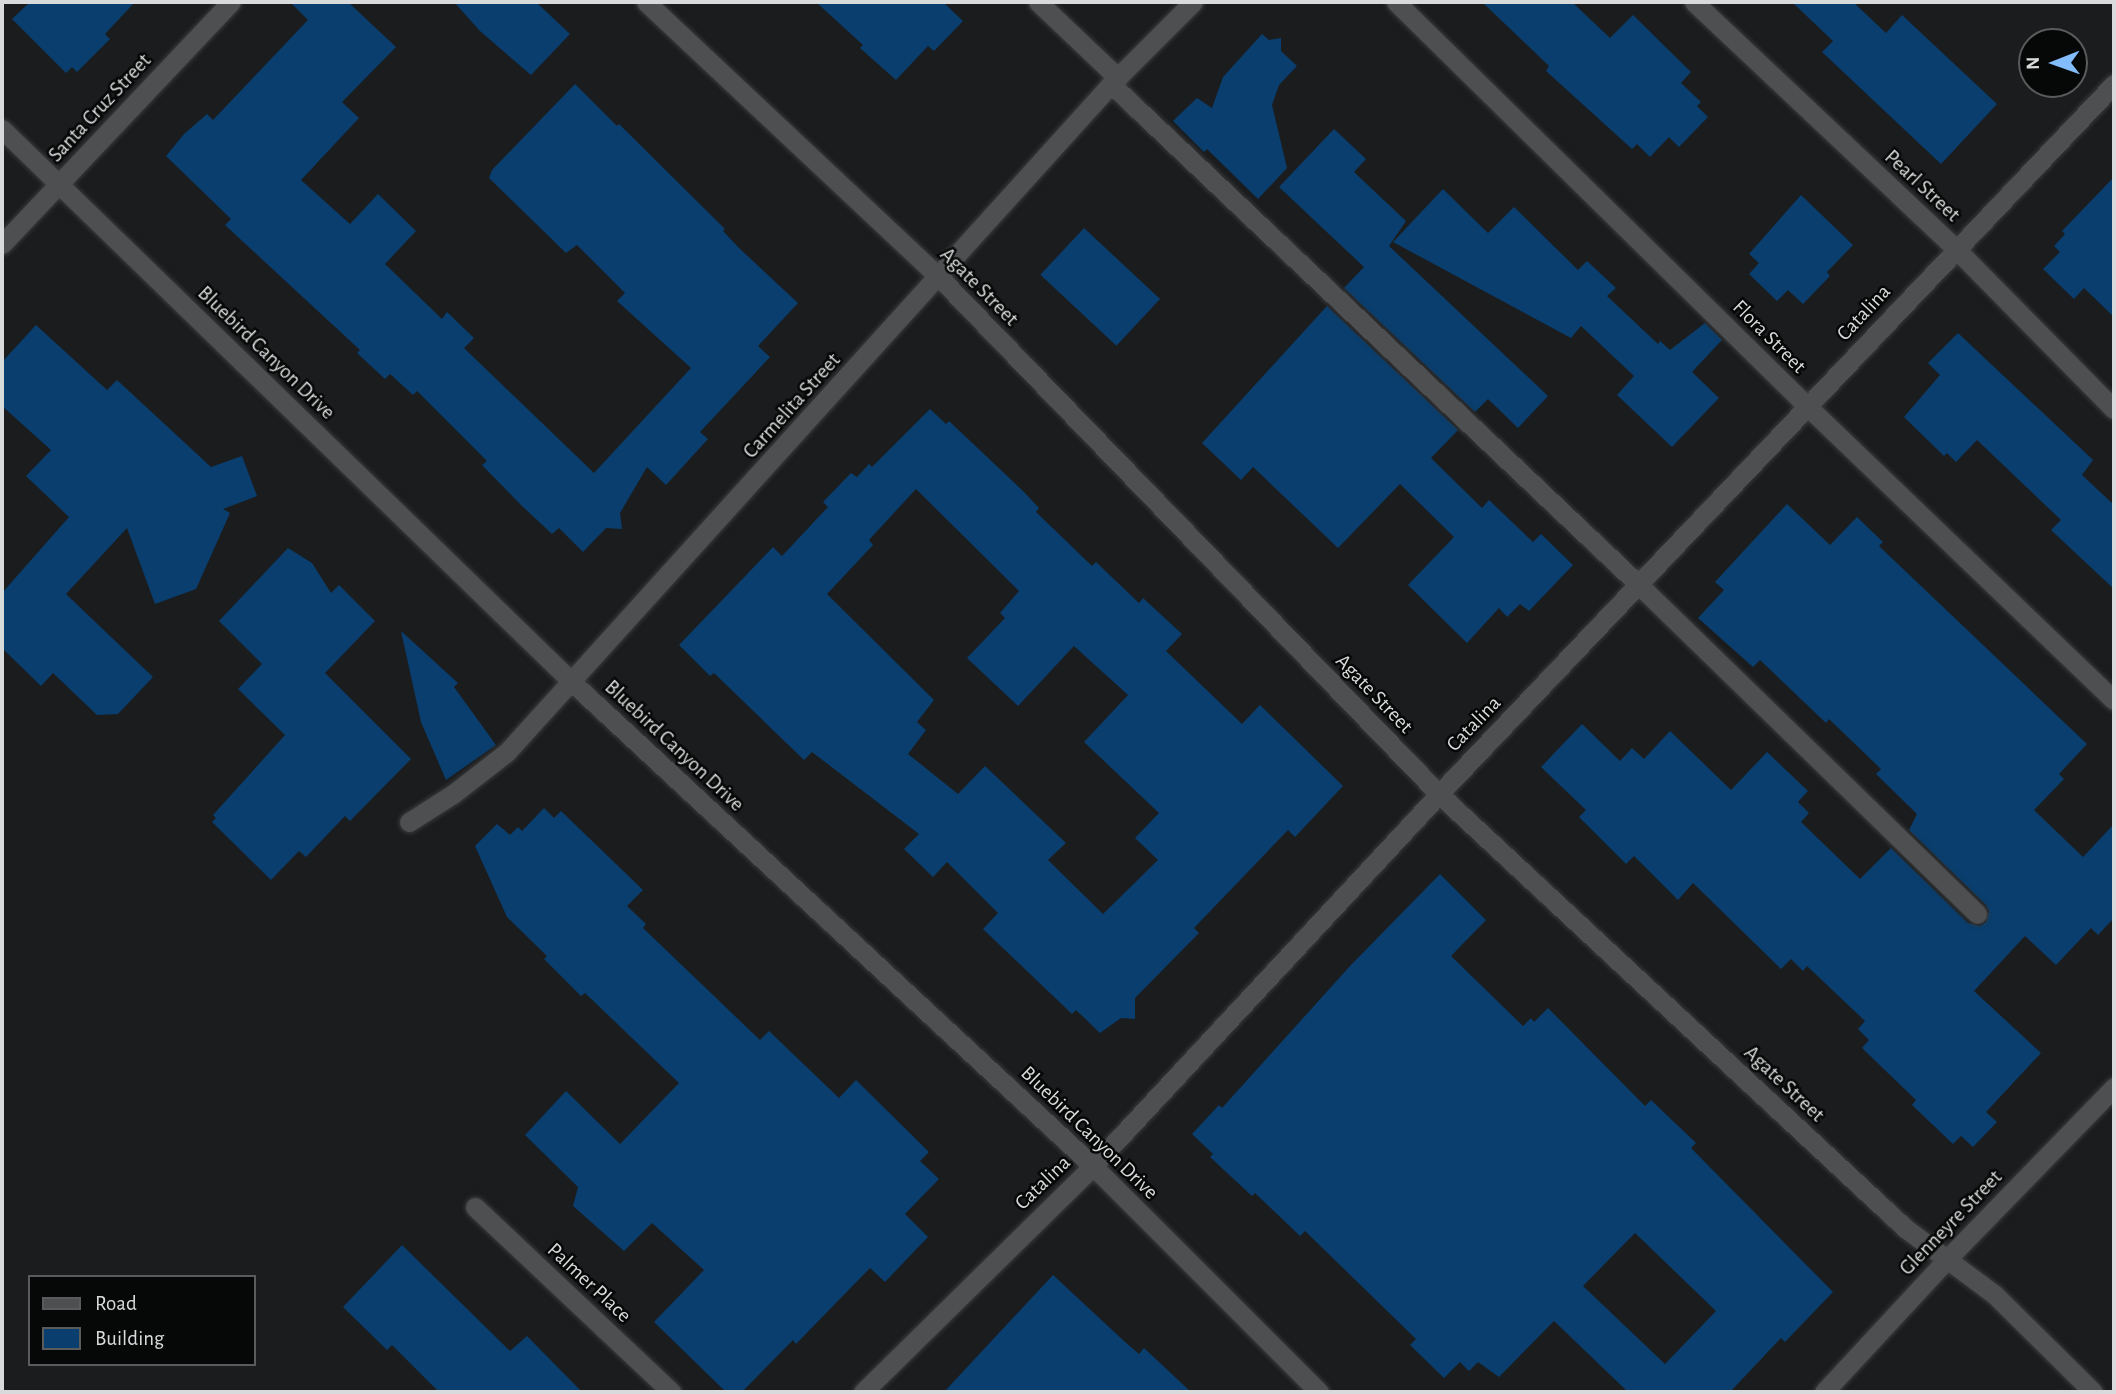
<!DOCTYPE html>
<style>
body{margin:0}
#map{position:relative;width:2116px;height:1394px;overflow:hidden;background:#1b1c1e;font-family:"Alegreya Sans",sans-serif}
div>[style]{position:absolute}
.building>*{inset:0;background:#093e6e;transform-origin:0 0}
.roads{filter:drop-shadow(0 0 2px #393a3b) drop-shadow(0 0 2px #393a3b)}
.service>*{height:19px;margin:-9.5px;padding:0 9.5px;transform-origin:9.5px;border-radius:9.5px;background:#4d4f51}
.minor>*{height:19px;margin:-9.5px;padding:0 9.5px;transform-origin:9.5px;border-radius:9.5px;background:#4d4f51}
.tertiary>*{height:19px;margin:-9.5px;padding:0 9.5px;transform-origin:9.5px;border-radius:9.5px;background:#4d4f51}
span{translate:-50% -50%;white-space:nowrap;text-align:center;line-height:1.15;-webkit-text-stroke:5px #060707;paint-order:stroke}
.street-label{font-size:21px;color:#d9dadb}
.frame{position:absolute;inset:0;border:4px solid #d9dadb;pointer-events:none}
.legend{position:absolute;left:28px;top:1275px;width:228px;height:91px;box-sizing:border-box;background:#060707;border:2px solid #5a5b5c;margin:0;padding:9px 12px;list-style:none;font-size:21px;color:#d9dadb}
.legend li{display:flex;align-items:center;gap:14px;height:35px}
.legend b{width:35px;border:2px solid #5a5b5c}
.north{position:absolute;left:2018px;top:28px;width:70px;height:70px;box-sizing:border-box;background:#060707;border:2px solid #5a5b5c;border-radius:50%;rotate:269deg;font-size:19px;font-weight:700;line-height:28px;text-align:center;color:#d9dadb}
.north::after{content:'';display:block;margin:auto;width:24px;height:32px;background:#83bcfb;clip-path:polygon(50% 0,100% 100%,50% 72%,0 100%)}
</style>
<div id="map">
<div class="building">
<div style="clip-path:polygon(30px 2px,135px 2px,105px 34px,110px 39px,77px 72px,72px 67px,66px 73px,12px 19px)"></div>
<div style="clip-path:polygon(290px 2px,348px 2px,396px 47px,342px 102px,359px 118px,301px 180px,350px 224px,378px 194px,416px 231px,385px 264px,442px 319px,447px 312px,474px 338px,464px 348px,594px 473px,691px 368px,617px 301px,625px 293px,577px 245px,566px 253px,489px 178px,492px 170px,575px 84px,617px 126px,619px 124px,725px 229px,723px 231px,739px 248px,798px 303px,758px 346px,770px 357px,700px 432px,708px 439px,666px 485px,647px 467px,620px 513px,622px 529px,606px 528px,583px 552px,559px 528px,552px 534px,521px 505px,482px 465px,487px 461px,417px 391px,413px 395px,390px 374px,385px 379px,357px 353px,360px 350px,225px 225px,231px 219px,166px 156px,184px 134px,207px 114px,213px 120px,308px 20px)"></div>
<div style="clip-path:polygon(454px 2px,536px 2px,570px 34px,531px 75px,480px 31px)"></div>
<div style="clip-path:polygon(816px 2px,943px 2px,963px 21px,934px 51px,928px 46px,896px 80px,860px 48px,863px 45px)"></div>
<div style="clip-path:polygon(1482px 2px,1572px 2px,1610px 38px,1633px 15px,1691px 72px,1681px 83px,1701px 102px,1697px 106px,1708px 117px,1679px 147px,1669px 137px,1650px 157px,1637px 144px,1632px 149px,1546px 71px,1549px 66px)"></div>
<div style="clip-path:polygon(1792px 2px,1853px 2px,1886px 33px,1902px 15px,1997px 104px,1941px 164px,1822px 52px,1833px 41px)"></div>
<div style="clip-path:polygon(1262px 34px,1269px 40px,1281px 38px,1281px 51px,1297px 66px,1279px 85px,1272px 105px,1287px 168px,1258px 199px,1207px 149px,1204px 152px,1173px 121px,1197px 98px,1212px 108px,1223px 77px)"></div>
<div style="clip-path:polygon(1334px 129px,1366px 159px,1354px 172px,1406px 221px,1389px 246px,1548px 396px,1518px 428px,1488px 399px,1475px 412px,1344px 288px,1364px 267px,1279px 187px)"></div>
<div style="clip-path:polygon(2114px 177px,2114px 317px,2084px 288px,2074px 299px,2043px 269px,2060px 252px,2054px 246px,2065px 234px,2062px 231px)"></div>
<div style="clip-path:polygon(1443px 189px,1488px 233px,1514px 207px,1578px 270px,1587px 261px,1616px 288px,1607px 296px,1658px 344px,1660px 341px,1670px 350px,1705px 323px,1722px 340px,1692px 372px,1719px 398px,1672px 447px,1617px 395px,1634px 376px,1581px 326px,1571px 338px,1393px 242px)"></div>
<div style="clip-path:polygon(1801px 195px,1853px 245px,1827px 272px,1830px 276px,1803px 304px,1788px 290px,1777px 301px,1749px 274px,1759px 263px,1749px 254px)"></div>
<div style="left:1084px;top:228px;width:104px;height:64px;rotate:43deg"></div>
<div style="clip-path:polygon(1327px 306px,1458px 430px,1431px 458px,1482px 508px,1489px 500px,1533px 542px,1541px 534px,1573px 565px,1529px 611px,1520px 604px,1507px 617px,1499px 608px,1467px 643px,1408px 585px,1454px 537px,1400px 484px,1338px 548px,1253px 467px,1241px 480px,1202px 443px)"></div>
<div style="clip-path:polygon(36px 325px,107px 390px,117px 380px,211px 467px,242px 456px,257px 496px,223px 509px,230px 513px,196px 589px,155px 604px,127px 528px,66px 594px,153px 677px,118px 714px,97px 715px,53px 673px,41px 686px,2px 648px,2px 593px,69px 517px,26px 476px,51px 450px,2px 406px,2px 362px)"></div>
<div style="clip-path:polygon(1958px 333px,2093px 460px,2082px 475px,2114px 505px,2114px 589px,2051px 530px,2061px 520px,1977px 440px,1956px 462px,1947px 453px,1944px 456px,1904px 417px,1940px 375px,1928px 363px)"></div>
<div style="clip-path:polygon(evenodd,930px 409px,946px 424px,949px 421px,1023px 491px,1039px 508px,1036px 512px,1092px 566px,1096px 562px,1139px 603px,1143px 598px,1182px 634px,1166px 651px,1242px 724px,1260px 705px,1343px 786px,1295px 837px,1288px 830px,1194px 928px,1199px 933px,1135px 998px,1135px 1019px,1121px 1018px,1100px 1033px,1076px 1010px,1072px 1014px,983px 929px,998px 913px,947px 862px,933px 877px,904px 849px,919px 834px,812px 752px,804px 760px,714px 673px,710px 676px,679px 645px,773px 547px,782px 556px,828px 507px,823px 502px,851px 473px,857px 477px,869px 464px,872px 467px,930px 409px,916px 489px,1019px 591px,1000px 613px,1005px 618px,967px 658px,1018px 706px,1074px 646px,1128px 695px,1084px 742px,1159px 813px,1135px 838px,1158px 860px,1103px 914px,1048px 860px,1066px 843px,985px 766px,958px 794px,908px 754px,926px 730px,917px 722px,934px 700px,827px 594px,873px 545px,869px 540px,916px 489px)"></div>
<div style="clip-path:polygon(1787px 504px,1830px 545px,1857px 517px,1883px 542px,1879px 546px,2087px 744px,2059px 774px,2064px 779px,2034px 810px,2083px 857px,2114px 824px,2114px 918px,2098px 935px,2091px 928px,2056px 965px,2025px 936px,1974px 991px,2041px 1053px,1986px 1112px,1997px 1122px,1973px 1147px,1961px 1136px,1953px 1144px,1912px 1105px,1916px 1100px,1862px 1048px,1869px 1040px,1858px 1029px,1865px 1021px,1807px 966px,1803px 971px,1791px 959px,1781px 969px,1693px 883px,1678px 900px,1634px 856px,1626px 864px,1579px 817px,1586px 810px,1541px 767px,1582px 724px,1620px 761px,1632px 748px,1644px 759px,1670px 731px,1731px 790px,1767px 752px,1808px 791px,1798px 802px,1809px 813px,1801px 822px,1860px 879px,1891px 848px,1968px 923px,1980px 926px,1986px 922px,1989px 911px,1986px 905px,1909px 830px,1917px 814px,1876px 774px,1881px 769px,1829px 719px,1826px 723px,1760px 660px,1753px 667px,1698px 618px,1724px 590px,1715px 582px)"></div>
<div style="clip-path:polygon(288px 548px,312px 563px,331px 593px,339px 585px,375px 621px,325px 673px,411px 759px,350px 821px,345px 816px,306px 857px,299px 851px,271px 880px,212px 822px,216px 818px,213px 815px,285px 735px,238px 689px,262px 664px,219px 621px)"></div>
<div style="clip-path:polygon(401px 631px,458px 683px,454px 687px,496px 745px,446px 780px,421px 722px)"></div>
<div style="clip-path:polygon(544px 808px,554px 818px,561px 811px,643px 890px,627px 906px,646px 924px,643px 928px,760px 1040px,769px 1031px,839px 1098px,856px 1080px,929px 1152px,920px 1161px,939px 1179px,905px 1214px,928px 1237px,885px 1282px,870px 1268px,796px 1344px,793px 1340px,742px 1392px,726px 1392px,654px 1322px,704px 1270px,652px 1223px,624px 1251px,573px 1206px,578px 1187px,525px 1135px,566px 1091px,620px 1144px,679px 1083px,585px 993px,581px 996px,544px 959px,547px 956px,507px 917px,475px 846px,497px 824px,510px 835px,518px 827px,522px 831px)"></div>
<div style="clip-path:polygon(evenodd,1440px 874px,1486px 920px,1451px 956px,1523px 1026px,1531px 1018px,1534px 1022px,1548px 1008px,1645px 1106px,1651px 1100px,1696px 1143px,1691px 1148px,1833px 1292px,1785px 1342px,1781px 1338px,1730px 1392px,1628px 1392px,1554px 1321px,1499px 1377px,1478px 1362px,1469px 1371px,1460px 1362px,1444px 1378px,1410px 1345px,1416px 1339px,1305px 1231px,1300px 1236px,1255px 1193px,1252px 1196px,1210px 1157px,1213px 1154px,1192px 1134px,1219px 1105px,1222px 1108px,1350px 966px,1440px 874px,1635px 1233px,1716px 1311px,1665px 1364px,1583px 1286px,1635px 1233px)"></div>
<div style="clip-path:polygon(402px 1245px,510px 1351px,527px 1336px,582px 1392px,439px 1392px,392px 1345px,387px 1350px,343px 1307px)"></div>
<div style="clip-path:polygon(1053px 1275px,1124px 1341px,1139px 1354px,1144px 1348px,1191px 1392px,944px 1392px)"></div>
</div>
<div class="roads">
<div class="service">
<div style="left:1038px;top:2px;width:110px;rotate:43.5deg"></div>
<div style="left:1111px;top:84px;width:726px;rotate:43.49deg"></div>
<div style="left:1638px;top:584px;width:473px;rotate:44.2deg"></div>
</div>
<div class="minor">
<div style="left:646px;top:2px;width:402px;rotate:43.2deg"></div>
<div style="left:939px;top:277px;width:719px;rotate:45.96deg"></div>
<div style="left:1439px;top:794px;width:637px;rotate:42.96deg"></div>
<div style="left:1905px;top:1228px;width:111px;rotate:36.6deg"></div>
<div style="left:1994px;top:1294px;width:139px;rotate:44.7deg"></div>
<div style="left:1396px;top:2px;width:576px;rotate:44.51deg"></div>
<div style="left:1807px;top:406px;width:425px;rotate:43.8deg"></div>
<div style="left:1694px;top:2px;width:360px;rotate:43.3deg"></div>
<div style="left:1956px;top:249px;width:225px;rotate:45.4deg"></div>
<div style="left:2px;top:244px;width:333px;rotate:-46.6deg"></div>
<div style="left:409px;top:822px;width:52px;rotate:-32.5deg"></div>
<div style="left:453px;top:794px;width:68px;rotate:-37.9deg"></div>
<div style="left:507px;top:752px;width:901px;rotate:-47.88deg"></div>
<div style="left:1111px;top:84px;width:116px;rotate:-45deg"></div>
<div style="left:475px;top:1207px;width:270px;rotate:43.3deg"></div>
<div style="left:863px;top:1392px;width:322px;rotate:-44.5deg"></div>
<div style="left:1093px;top:1166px;width:508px;rotate:-47.07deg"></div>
<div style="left:1439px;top:794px;width:980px;rotate:-46.45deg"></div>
</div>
<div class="tertiary">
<div style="left:2px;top:129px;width:796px;rotate:44.13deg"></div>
<div style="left:573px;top:683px;width:710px;rotate:42.89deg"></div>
<div style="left:1093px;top:1166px;width:320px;rotate:45deg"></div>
<div style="left:1824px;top:1392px;width:181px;rotate:-47.2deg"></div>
<div style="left:1947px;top:1259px;width:240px;rotate:-45.8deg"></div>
</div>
</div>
<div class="street-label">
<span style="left:100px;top:108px;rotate:-47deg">Santa Cruz Street</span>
<span style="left:1922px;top:186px;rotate:43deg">Pearl Street</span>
<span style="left:979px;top:287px;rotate:45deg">Agate Street</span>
<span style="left:1864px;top:313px;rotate:-47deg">Catalina</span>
<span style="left:1769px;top:337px;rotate:45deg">Flora Street</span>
<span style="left:266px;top:353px;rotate:44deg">Bluebird Canyon Drive</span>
<span style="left:792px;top:406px;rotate:-48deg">Carmelita Street</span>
<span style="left:1374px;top:694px;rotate:46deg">Agate Street</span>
<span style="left:1474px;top:724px;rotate:-46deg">Catalina</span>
<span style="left:674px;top:746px;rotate:43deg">Bluebird Canyon Drive</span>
<span style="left:1784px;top:1084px;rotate:43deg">Agate Street</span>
<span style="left:1089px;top:1133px;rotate:44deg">Bluebird Canyon Drive</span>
<span style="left:1043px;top:1183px;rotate:-44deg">Catalina</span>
<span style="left:1951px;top:1223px;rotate:-46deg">Glenneyre Street</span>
<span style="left:589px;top:1283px;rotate:43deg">Palmer Place</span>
</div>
<div class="frame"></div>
<ul class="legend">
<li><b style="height:9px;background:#4d4f51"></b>Road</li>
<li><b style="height:19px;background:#093e6e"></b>Building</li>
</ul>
<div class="north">N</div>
</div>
